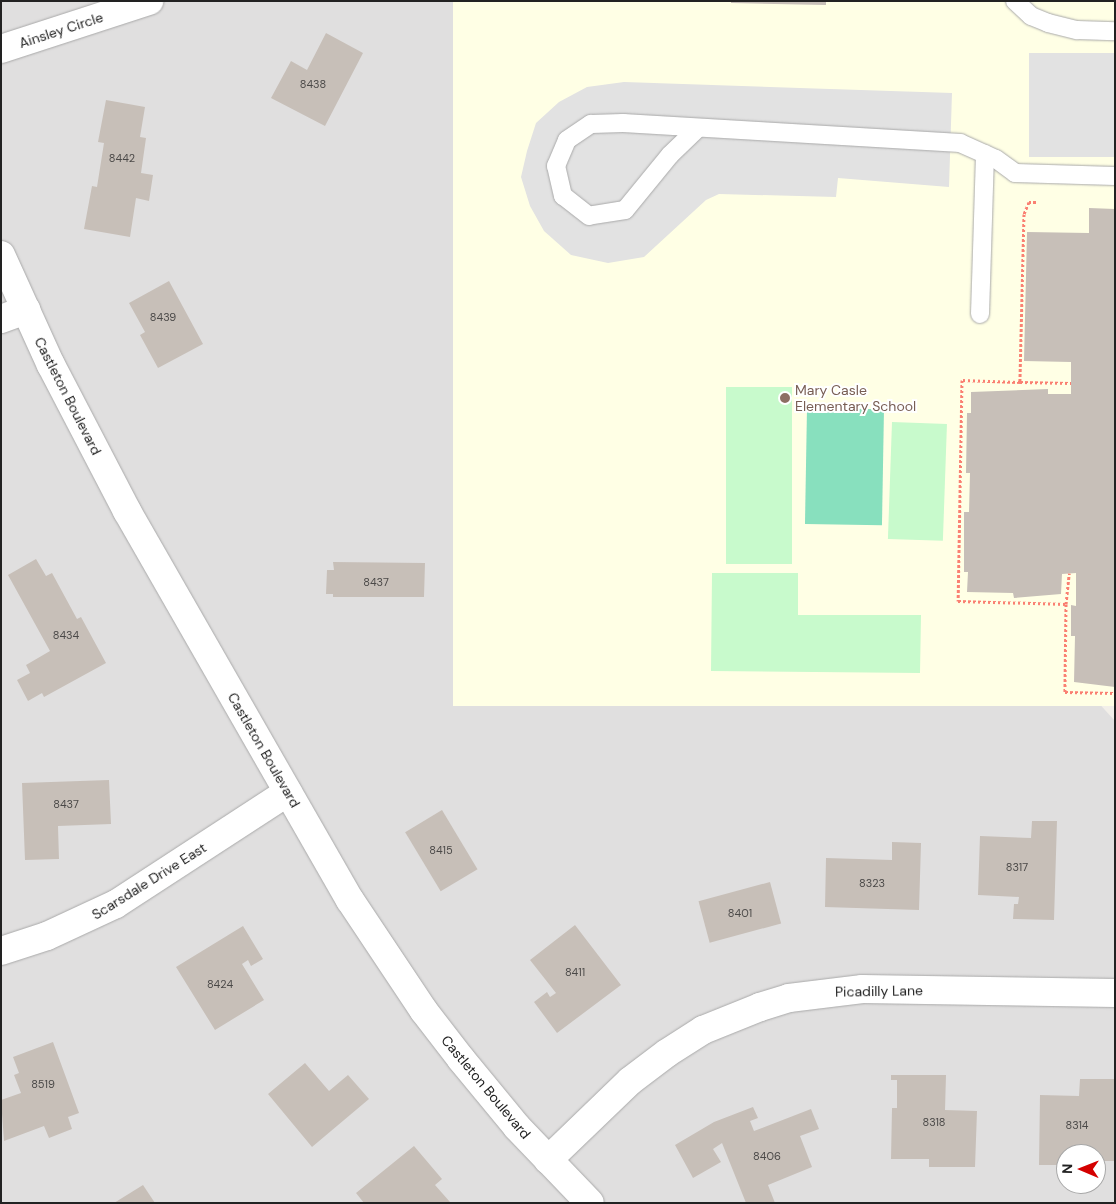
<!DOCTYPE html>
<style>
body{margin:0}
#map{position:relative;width:1116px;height:1204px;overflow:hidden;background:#f2efe9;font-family:"DM Sans",sans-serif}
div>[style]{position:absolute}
.residential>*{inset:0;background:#e0dfdf}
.education>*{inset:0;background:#ffffe5;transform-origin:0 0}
.park>*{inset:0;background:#c8facc;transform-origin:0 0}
.pitch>*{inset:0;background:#88e0be;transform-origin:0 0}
.parking>*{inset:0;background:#e2e2e2;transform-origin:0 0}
.building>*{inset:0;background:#c7bfb8;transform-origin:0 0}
.path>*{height:3px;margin-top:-1.5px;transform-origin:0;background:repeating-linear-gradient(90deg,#fa8072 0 2.5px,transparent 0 5px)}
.roads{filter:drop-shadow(0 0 1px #a9a9a9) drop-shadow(0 0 1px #a9a9a9)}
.service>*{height:18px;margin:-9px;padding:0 9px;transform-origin:9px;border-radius:9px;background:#fff}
.minor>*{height:28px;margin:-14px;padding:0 14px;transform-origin:14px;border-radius:14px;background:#fff}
.dots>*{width:14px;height:14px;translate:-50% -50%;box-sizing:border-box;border:2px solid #fff;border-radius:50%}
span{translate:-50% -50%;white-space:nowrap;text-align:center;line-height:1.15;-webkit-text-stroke:4px #fff;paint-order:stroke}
.number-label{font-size:11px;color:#4b4948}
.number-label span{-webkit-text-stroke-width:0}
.street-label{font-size:14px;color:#222}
.education-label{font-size:14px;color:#785e54}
.left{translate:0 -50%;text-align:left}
.frame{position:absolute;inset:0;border:2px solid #222;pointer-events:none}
.north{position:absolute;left:1056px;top:1144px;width:50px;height:50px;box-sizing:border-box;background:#fff;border:1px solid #a7a7a7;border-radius:50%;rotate:271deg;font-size:14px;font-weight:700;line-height:20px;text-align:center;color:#222}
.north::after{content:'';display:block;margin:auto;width:18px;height:22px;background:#d40000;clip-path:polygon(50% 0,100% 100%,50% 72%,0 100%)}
</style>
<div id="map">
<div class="residential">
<div style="clip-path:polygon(evenodd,1px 1px,459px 1px,1115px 721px,1115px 1203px,1px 1203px,1px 1px,1066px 1154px,1096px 1154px,1096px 1184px,1066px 1184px,1066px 1154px)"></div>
</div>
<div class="education">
<div style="left:453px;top:1px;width:662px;height:705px"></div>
</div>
<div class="park">
<div style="left:726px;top:387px;width:66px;height:177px"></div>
<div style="left:892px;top:422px;width:55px;height:117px;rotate:2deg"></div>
<div style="clip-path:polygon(712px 573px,798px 573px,798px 615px,921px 615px,920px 673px,711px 671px)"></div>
</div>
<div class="pitch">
<div style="left:807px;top:408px;width:77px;height:116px;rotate:1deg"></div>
</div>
<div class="parking">
<div style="left:1029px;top:53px;width:86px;height:104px"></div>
<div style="clip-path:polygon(624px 82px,952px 93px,949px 187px,838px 178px,836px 197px,719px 194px,706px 200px,644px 257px,608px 263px,571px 255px,544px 231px,530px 206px,521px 177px,527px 151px,536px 123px,559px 102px,587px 87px)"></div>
</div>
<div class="building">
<div style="clip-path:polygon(731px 1px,826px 1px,826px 5px,731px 3px)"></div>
<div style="clip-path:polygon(326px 33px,363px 53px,325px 126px,271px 98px,291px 61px,307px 70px)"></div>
<div style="clip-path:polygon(106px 100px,145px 107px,140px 137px,146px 138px,141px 173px,153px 175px,149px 201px,136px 198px,130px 237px,84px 229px,92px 186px,97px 187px,104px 143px,98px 142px)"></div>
<div style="clip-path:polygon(1089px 208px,1115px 209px,1115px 687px,1074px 682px,1075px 636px,1071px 636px,1071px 605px,1076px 606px,1076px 573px,1062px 574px,1061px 594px,1014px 598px,1013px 593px,967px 592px,968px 572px,964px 572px,964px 512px,969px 512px,970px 473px,966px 473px,967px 413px,971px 413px,971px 392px,1048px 389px,1048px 394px,1071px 394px,1071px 362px,1024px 361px,1027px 232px,1089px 233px)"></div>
<div style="clip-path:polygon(169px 281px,203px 344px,158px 368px,140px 335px,145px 332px,129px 303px)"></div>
<div style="clip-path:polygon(36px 559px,46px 576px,52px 573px,77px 619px,81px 617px,106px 663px,44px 697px,42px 693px,28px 701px,17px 680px,30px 673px,26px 665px,50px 651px,8px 575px)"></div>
<div style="clip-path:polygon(333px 562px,425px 563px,424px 597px,333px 597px,333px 594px,326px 594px,327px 570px,334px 570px)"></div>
<div style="clip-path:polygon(109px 780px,111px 824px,58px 826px,59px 859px,25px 860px,22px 783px)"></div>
<div style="left:442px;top:810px;width:69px;height:43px;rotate:59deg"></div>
<div style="clip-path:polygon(1032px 821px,1057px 821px,1054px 920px,1013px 919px,1014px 904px,1018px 904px,1019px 897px,978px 895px,980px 836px,1031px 838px)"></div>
<div style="clip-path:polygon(892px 842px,921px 843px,919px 910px,825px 907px,826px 858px,892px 860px)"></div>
<div style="left:770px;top:882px;width:43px;height:74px;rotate:75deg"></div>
<div style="clip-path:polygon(575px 925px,621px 985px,557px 1033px,534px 1002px,547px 992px,550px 997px,556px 993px,530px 960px)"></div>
<div style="clip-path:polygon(243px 926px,263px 959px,251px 966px,248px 960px,242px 964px,264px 1000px,215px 1030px,176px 967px)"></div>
<div style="clip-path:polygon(53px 1042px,79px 1113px,68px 1117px,72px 1129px,49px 1138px,44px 1126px,4px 1141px,1px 1100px,21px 1093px,14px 1075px,19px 1073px,13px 1057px)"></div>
<div style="clip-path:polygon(305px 1063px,329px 1091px,348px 1075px,369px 1099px,312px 1147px,268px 1094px)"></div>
<div style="clip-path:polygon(891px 1075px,946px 1075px,945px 1110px,977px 1111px,975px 1167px,929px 1167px,929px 1159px,891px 1159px,892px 1108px,897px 1108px,897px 1080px,891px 1080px)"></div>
<div style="clip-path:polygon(1080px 1079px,1115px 1079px,1115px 1161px,1096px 1161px,1096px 1154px,1066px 1154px,1066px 1165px,1039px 1165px,1040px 1095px,1079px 1096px)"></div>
<div style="clip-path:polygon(753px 1107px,758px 1118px,750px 1121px,754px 1131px,811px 1109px,819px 1129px,800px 1136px,812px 1167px,768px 1185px,775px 1203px,746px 1203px,722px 1143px,713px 1149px,721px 1162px,693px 1178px,675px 1145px,714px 1122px)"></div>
<div style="clip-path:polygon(414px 1146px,442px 1179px,435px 1185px,450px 1202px,364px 1203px,356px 1193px)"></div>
<div style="clip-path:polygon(143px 1185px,155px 1203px,114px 1203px)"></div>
</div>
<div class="path">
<div style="left:1036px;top:202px;width:7px;rotate:180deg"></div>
<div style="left:1029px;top:202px;width:13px;rotate:113deg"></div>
<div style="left:1024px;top:214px;width:168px;rotate:91.4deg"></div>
<div style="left:1020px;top:382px;width:58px;rotate:-178deg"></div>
<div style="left:962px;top:380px;width:221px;rotate:91deg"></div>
<div style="left:958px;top:601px;width:108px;rotate:1.6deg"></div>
<div style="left:1066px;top:604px;width:88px;rotate:90.7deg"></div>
<div style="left:1065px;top:692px;width:50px;rotate:1.1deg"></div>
<div style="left:1020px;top:382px;width:51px;rotate:1.1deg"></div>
<div style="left:1066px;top:604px;width:31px;rotate:-84deg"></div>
</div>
<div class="roads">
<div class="service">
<div style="left:1015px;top:1px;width:22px;rotate:43deg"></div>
<div style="left:1031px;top:16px;width:18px;rotate:22deg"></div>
<div style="left:1048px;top:23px;width:30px;rotate:14deg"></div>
<div style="left:1077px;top:30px;width:38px;rotate:2deg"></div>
<div style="left:698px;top:128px;width:39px;rotate:136deg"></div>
<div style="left:670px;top:155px;width:71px;rotate:129.3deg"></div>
<div style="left:625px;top:210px;width:36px;rotate:171deg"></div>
<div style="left:589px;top:216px;width:33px;rotate:-142deg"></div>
<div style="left:563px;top:196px;width:31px;rotate:-103deg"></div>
<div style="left:556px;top:166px;width:28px;rotate:-67deg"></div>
<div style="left:567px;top:140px;width:29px;rotate:-34deg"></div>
<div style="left:591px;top:124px;width:32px;rotate:-2deg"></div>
<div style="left:623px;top:123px;width:338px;rotate:3.4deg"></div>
<div style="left:960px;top:143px;width:39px;rotate:24deg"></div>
<div style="left:996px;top:159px;width:24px;rotate:36deg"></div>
<div style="left:1015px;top:173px;width:100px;rotate:1.7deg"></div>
<div style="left:980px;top:314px;width:160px;rotate:-88.2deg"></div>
</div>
<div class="minor">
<div style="left:1px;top:49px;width:156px;rotate:-18deg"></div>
<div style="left:1px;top:255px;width:121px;rotate:65.6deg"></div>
<div style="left:51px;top:365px;width:165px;rotate:62.5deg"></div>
<div style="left:127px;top:511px;width:448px;rotate:60.2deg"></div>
<div style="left:350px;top:900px;width:133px;rotate:56.3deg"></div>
<div style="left:424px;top:1011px;width:61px;rotate:52.4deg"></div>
<div style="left:461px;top:1059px;width:88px;rotate:50.5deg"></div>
<div style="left:517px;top:1127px;width:105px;rotate:46.2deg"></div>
<div style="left:1px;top:319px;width:27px;rotate:-20deg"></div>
<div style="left:1px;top:951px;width:48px;rotate:-18.1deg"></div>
<div style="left:47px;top:936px;width:76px;rotate:-24.9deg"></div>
<div style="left:116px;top:904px;width:205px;rotate:-33.1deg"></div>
<div style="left:548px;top:1160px;width:114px;rotate:-43.9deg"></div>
<div style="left:630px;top:1081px;width:46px;rotate:-37.1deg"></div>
<div style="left:667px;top:1053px;width:43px;rotate:-32.6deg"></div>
<div style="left:703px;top:1030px;width:61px;rotate:-22deg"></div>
<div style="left:760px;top:1007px;width:30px;rotate:-17deg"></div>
<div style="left:789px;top:998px;width:74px;rotate:-7deg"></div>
<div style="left:862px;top:989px;width:253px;rotate:0.9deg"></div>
</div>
</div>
<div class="dots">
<div style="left:785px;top:398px;background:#8d6e63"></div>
</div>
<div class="number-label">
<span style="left:313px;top:84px">8438</span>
<span style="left:122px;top:158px">8442</span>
<span style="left:163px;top:317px">8439</span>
<span style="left:376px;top:582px">8437</span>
<span style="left:66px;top:635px">8434</span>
<span style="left:66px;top:804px">8437</span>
<span style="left:441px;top:850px">8415</span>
<span style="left:1017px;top:867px">8317</span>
<span style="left:872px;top:883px">8323</span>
<span style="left:740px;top:913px">8401</span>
<span style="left:575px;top:972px">8411</span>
<span style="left:220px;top:984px">8424</span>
<span style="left:43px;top:1084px">8519</span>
<span style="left:934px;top:1122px">8318</span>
<span style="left:1077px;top:1125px">8314</span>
<span style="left:767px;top:1156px">8406</span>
</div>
<div class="street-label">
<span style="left:61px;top:30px;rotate:-18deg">Ainsley Circle</span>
<span style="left:68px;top:396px;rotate:63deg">Castleton Boulevard</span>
<span style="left:264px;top:750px;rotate:60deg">Castleton Boulevard</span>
<span style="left:149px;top:881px;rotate:-32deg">Scarsdale Drive East</span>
<span style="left:879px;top:991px;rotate:-1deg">Picadilly Lane</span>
<span style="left:486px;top:1087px;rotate:50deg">Castleton Boulevard</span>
</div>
<div class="education-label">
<span class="left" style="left:795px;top:398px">Mary Casle<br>Elementary School</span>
</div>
<div class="frame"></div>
<div class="north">N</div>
</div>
